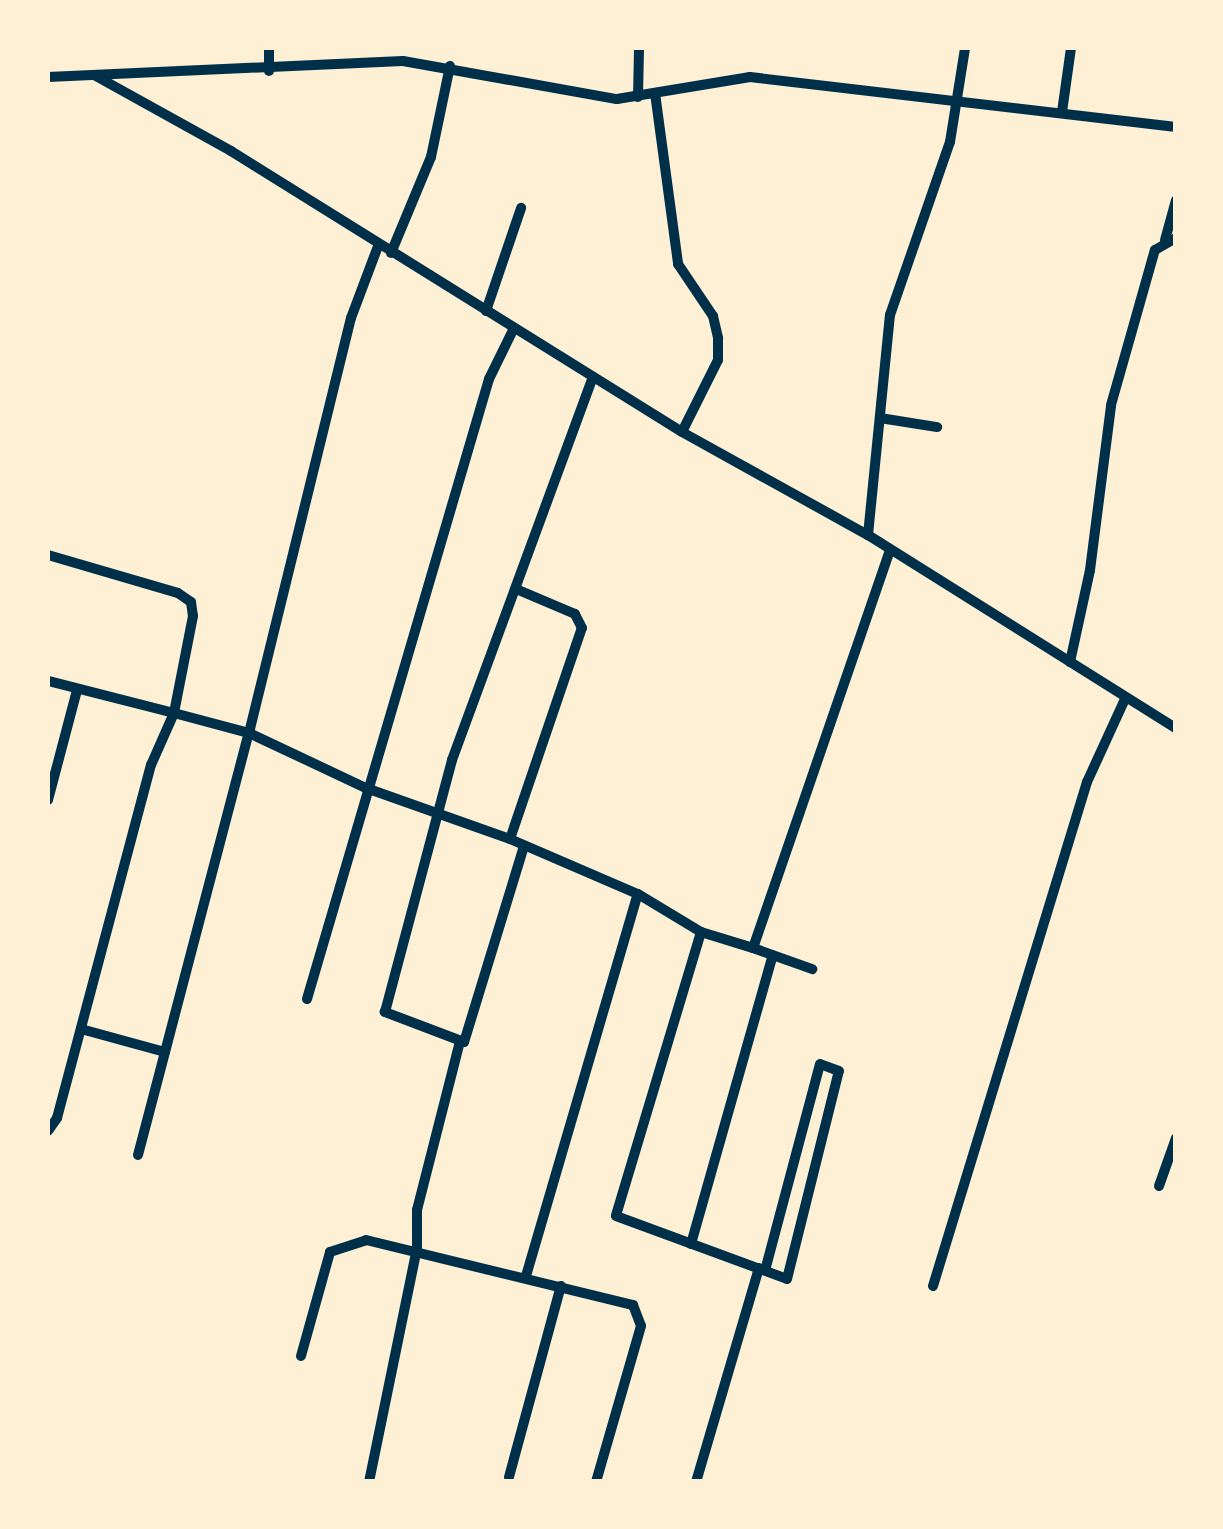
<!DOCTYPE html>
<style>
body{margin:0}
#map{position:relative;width:1223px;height:1529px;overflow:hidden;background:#fdf0d5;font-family:Poppins,sans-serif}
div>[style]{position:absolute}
.minor>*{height:10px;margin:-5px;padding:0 5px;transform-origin:5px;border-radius:5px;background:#003049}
span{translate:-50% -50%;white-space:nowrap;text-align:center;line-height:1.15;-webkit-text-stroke:10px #fdf0d5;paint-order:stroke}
.frame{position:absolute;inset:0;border:50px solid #fdf0d5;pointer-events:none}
</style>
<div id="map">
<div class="minor">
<div style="left:269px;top:48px;width:23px;rotate:90deg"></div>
<div style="left:94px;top:75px;width:157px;rotate:29deg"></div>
<div style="left:231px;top:151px;width:531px;rotate:31.93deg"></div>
<div style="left:682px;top:432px;width:213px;rotate:29deg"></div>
<div style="left:868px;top:535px;width:363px;rotate:32.1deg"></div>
<div style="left:48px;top:77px;width:355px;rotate:-2.6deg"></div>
<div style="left:403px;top:61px;width:217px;rotate:10.1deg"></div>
<div style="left:617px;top:99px;width:135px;rotate:-9.4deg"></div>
<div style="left:750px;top:77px;width:429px;rotate:6.7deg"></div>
<div style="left:655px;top:93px;width:173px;rotate:82.3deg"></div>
<div style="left:678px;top:264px;width:63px;rotate:56.1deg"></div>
<div style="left:713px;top:316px;width:23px;rotate:77deg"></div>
<div style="left:718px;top:338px;width:22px;rotate:90deg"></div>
<div style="left:718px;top:360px;width:80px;rotate:116.6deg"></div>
<div style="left:638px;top:97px;width:49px;rotate:-88.8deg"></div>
<div style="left:1062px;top:112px;width:65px;rotate:-82deg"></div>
<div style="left:1165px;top:240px;width:41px;rotate:-74.6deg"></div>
<div style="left:391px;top:253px;width:104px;rotate:-67.4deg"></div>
<div style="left:431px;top:157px;width:93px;rotate:-78.2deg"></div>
<div style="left:486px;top:311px;width:109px;rotate:-71.2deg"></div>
<div style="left:880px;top:418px;width:58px;rotate:9deg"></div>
<div style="left:868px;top:535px;width:221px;rotate:-84.3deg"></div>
<div style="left:890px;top:315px;width:183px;rotate:-70.9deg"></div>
<div style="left:950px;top:142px;width:95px;rotate:-80.9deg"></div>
<div style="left:48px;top:555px;width:135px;rotate:16.3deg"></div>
<div style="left:178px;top:593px;width:16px;rotate:35deg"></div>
<div style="left:191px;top:602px;width:14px;rotate:82deg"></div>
<div style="left:193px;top:616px;width:99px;rotate:101.1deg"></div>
<div style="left:174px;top:713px;width:130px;rotate:-165.7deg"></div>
<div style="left:1070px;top:662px;width:94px;rotate:-77.7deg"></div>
<div style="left:1090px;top:570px;width:166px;rotate:-82.7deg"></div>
<div style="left:1111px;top:405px;width:161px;rotate:-74.2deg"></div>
<div style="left:1155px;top:250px;width:24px;rotate:-30deg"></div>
<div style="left:48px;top:800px;width:114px;rotate:-75.2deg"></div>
<div style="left:510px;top:839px;width:223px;rotate:-71.2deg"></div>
<div style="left:582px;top:628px;width:16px;rotate:-117deg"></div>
<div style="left:575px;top:614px;width:64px;rotate:-157deg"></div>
<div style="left:524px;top:846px;width:205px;rotate:107deg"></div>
<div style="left:464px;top:1042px;width:85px;rotate:-159.2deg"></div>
<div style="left:385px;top:1012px;width:261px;rotate:-75.1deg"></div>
<div style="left:452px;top:760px;width:408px;rotate:-69.8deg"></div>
<div style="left:701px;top:932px;width:296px;rotate:106.7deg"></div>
<div style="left:616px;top:1216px;width:182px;rotate:20.2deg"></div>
<div style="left:787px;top:1279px;width:214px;rotate:-76deg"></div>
<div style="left:839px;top:1071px;width:20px;rotate:-160deg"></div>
<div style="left:820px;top:1064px;width:213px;rotate:104.9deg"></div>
<div style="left:753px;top:948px;width:63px;rotate:19.6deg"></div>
<div style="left:307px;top:999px;width:646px;rotate:-73.64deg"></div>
<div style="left:489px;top:379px;width:55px;rotate:-63.9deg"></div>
<div style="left:81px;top:1029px;width:87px;rotate:15.3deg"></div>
<div style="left:48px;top:1131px;width:16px;rotate:-55deg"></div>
<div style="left:57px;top:1118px;width:365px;rotate:-75.1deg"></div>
<div style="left:151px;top:765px;width:57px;rotate:-66.1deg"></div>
<div style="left:174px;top:713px;width:78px;rotate:14.9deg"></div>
<div style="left:249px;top:733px;width:427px;rotate:-76.2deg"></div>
<div style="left:351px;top:318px;width:77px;rotate:-69.4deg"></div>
<div style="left:138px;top:1155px;width:436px;rotate:-75.3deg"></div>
<div style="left:249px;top:733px;width:129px;rotate:25.2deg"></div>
<div style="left:366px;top:788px;width:153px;rotate:19.5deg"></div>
<div style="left:510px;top:839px;width:139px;rotate:23.3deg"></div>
<div style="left:638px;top:894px;width:74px;rotate:31.1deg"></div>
<div style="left:701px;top:932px;width:54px;rotate:17.1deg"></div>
<div style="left:753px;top:948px;width:420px;rotate:-71deg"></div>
<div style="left:1159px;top:1186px;width:51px;rotate:-70.5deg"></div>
<div style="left:691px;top:1244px;width:300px;rotate:-74.2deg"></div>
<div style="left:526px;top:1276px;width:398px;rotate:-73.7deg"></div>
<div style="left:933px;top:1286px;width:527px;rotate:-73.01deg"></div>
<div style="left:1087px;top:782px;width:91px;rotate:-65.4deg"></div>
<div style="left:301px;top:1356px;width:108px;rotate:-74.4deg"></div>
<div style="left:330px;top:1252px;width:38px;rotate:-18deg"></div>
<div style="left:366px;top:1240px;width:275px;rotate:13.7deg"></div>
<div style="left:633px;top:1305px;width:22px;rotate:69deg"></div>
<div style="left:641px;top:1326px;width:162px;rotate:106.1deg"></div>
<div style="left:509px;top:1477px;width:198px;rotate:-74.8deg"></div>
<div style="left:369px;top:1482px;width:238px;rotate:-78.4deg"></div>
<div style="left:417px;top:1249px;width:39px;rotate:-90deg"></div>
<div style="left:417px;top:1210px;width:170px;rotate:-75.7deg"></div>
<div style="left:696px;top:1482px;width:223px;rotate:-73.6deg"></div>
</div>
<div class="frame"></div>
</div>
